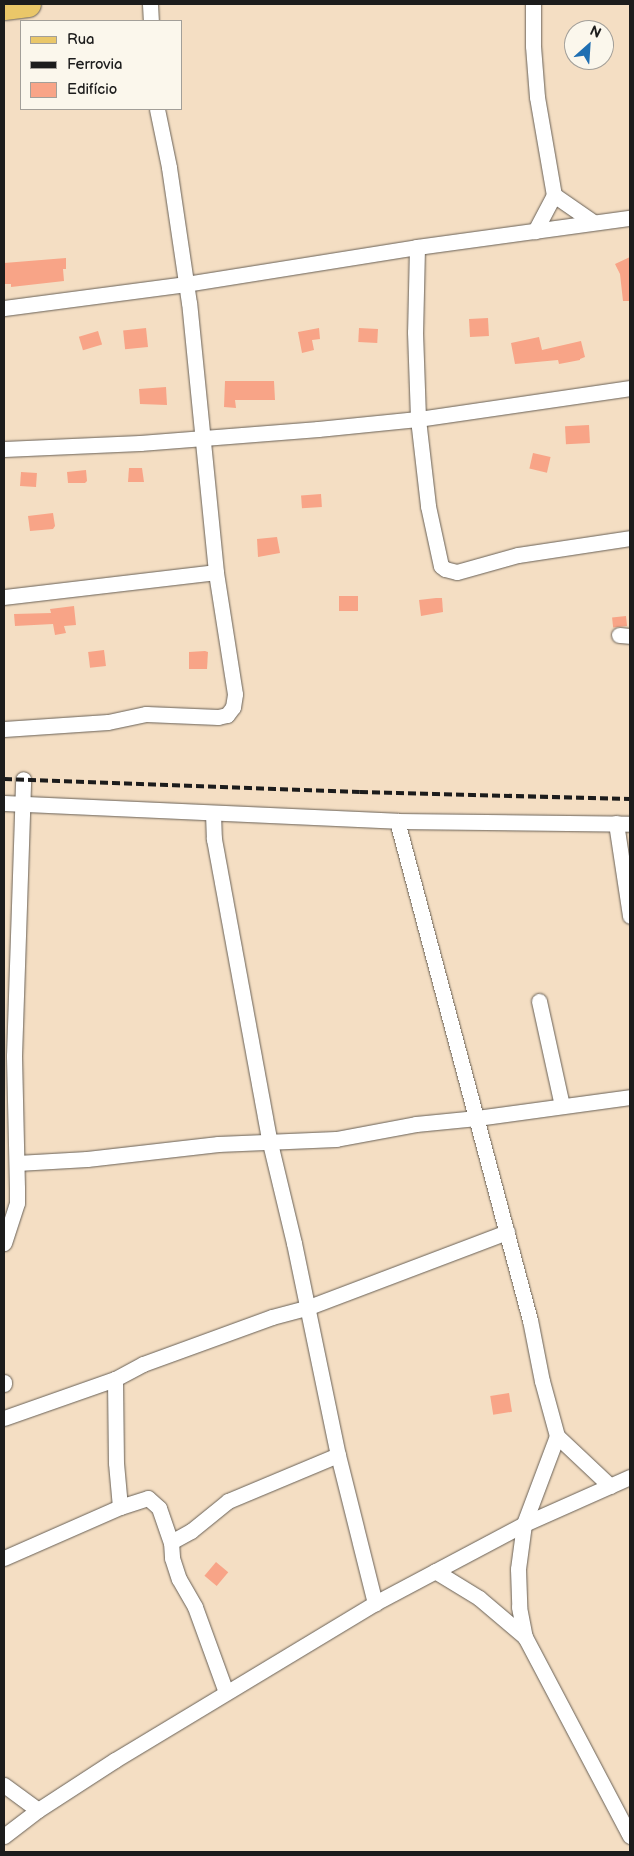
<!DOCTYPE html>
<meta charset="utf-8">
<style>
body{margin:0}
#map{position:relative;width:634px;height:1856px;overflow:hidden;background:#f4dec3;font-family:"Balsamiq Sans",sans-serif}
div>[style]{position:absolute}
.building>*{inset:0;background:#f8a487;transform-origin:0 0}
.roads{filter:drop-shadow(0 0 1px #686056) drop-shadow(0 0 1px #686056)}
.street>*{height:15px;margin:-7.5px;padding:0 7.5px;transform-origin:7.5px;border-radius:7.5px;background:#fff}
.primary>*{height:25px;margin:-12.5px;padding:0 12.5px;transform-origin:12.5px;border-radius:12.5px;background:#eac769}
.rail>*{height:4px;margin-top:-2px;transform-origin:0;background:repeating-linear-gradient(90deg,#1c1c1c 0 8px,transparent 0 12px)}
span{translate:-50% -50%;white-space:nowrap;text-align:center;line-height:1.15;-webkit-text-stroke:4.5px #fbf7ec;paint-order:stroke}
.frame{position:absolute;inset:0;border:5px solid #1c1c1c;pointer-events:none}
.legend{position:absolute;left:20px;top:20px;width:162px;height:90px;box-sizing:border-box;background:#fbf7ec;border:1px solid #a29f99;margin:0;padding:6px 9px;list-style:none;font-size:15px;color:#1c1c1c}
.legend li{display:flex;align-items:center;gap:10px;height:25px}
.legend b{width:25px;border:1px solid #a29f99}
.north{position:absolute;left:564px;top:20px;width:50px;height:50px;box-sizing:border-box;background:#fbf7ec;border:1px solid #a29f99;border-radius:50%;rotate:26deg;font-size:14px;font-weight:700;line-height:20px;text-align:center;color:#1c1c1c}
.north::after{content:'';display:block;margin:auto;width:18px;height:22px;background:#1f6fb2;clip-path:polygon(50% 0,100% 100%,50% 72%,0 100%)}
</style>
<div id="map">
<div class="building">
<div style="clip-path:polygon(630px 257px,630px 301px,623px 301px,620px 274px,615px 264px)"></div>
<div style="clip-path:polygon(66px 258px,66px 269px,63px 269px,64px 281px,11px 287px,11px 284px,4px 284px,4px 263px)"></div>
<div style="left:488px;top:318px;width:18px;height:19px;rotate:87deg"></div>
<div style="left:146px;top:328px;width:19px;height:23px;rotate:84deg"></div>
<div style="clip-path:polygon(319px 328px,320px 339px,312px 340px,314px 350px,302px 353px,298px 332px)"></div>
<div style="left:359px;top:328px;width:19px;height:14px;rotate:3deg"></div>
<div style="left:98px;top:331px;width:14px;height:20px;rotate:73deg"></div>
<div style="clip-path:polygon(539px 337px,542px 350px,581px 341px,585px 357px,580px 359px,580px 360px,559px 364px,558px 360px,515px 364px,511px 343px)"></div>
<div style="clip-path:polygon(225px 381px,274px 381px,275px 400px,235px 400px,236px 408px,224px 407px)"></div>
<div style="clip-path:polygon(166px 387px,167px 405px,140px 404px,139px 389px)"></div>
<div style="left:589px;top:425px;width:18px;height:24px;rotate:87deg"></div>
<div style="left:533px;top:453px;width:18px;height:16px;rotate:13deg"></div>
<div style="clip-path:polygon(129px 468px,142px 468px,144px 482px,128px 482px)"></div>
<div style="clip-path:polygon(86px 470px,87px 481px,85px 483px,68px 483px,67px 472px)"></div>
<div style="left:21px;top:472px;width:16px;height:14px;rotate:4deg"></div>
<div style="left:321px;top:494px;width:13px;height:20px;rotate:86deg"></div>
<div style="clip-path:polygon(53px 513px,55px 526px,53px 529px,30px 531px,28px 516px)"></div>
<div style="clip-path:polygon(277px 537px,280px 553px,258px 557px,257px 539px)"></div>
<div style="left:339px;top:596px;width:19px;height:15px"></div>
<div style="clip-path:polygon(436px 598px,442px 598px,443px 612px,421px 616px,419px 600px)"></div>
<div style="clip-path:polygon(74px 606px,76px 625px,64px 626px,66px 633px,55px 635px,53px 624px,15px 626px,14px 614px,51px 613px,50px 609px)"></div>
<div style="left:626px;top:616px;width:10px;height:14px;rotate:84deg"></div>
<div style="left:104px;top:650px;width:16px;height:16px;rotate:83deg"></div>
<div style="clip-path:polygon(205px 651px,208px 652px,207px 669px,189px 669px,189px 652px)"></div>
<div style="left:509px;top:1393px;width:19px;height:19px;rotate:81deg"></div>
<div style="left:216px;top:1562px;width:16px;height:18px;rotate:40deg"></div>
</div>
<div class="roads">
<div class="street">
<div style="left:150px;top:4px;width:17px;rotate:87deg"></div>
<div style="left:533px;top:4px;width:42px;rotate:90deg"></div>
<div style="left:533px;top:46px;width:51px;rotate:85.5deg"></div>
<div style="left:537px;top:97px;width:99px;rotate:80.2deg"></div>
<div style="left:554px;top:195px;width:41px;rotate:117.8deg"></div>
<div style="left:554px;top:195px;width:47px;rotate:34.7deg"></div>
<div style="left:417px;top:247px;width:85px;rotate:91.3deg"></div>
<div style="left:415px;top:332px;width:87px;rotate:88deg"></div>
<div style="left:418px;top:419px;width:88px;rotate:83.4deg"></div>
<div style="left:428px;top:506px;width:61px;rotate:77.8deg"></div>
<div style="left:441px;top:566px;width:5px;rotate:37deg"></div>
<div style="left:445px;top:569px;width:12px;rotate:14deg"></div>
<div style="left:457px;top:572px;width:63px;rotate:-15.6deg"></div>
<div style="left:518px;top:555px;width:113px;rotate:-8.6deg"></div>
<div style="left:4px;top:308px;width:184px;rotate:-7.5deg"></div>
<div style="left:186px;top:284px;width:234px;rotate:-9.1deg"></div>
<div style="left:417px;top:247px;width:215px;rotate:-7.8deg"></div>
<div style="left:4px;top:449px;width:136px;rotate:-2.5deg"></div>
<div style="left:140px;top:443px;width:179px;rotate:-4.5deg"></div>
<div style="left:318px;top:429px;width:100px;rotate:-5.7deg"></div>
<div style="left:418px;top:419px;width:214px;rotate:-8.3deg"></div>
<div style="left:4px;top:597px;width:213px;rotate:-6.7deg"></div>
<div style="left:619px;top:635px;width:11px;rotate:5deg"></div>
<div style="left:4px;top:729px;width:104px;rotate:-3.9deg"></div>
<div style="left:108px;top:722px;width:39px;rotate:-12deg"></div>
<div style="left:146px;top:714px;width:72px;rotate:2.4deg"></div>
<div style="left:218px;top:717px;width:9px;rotate:-13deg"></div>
<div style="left:227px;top:715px;width:10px;rotate:-53deg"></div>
<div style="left:233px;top:707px;width:13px;rotate:-81deg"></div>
<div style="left:235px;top:694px;width:123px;rotate:-98.9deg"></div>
<div style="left:216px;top:572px;width:270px;rotate:-95.7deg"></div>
<div style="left:189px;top:303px;width:137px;rotate:-98.4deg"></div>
<div style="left:169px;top:167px;width:59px;rotate:-101.7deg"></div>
<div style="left:4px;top:803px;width:393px;rotate:2.6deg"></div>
<div style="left:397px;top:821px;width:233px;rotate:0.7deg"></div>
<div style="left:213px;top:813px;width:26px;rotate:88deg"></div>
<div style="left:214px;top:839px;width:309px;rotate:79.6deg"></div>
<div style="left:270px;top:1143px;width:103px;rotate:76.5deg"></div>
<div style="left:294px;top:1243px;width:217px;rotate:78.3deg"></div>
<div style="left:338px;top:1455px;width:153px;rotate:76deg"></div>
<div style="left:397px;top:821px;width:516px;rotate:75.08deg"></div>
<div style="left:530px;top:1320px;width:62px;rotate:78.9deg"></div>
<div style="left:542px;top:1381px;width:57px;rotate:74.7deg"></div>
<div style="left:557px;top:1436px;width:73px;rotate:43.3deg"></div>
<div style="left:616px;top:823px;width:94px;rotate:81.4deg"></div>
<div style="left:539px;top:1001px;width:107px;rotate:77.6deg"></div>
<div style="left:17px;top:1163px;width:70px;rotate:-3.3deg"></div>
<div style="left:87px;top:1159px;width:132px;rotate:-6.5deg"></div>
<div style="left:218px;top:1144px;width:118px;rotate:-2.4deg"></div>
<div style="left:336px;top:1139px;width:81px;rotate:-10.6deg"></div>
<div style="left:416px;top:1124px;width:61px;rotate:-5.6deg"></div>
<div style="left:477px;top:1118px;width:154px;rotate:-7.8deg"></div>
<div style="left:4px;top:1243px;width:42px;rotate:-72deg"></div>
<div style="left:17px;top:1203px;width:15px;rotate:-90deg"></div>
<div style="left:17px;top:1188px;width:132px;rotate:-91.3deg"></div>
<div style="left:14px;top:1056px;width:277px;rotate:-88.1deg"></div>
<div style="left:4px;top:1382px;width:2px;rotate:90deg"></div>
<div style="left:4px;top:1418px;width:118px;rotate:-19.4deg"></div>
<div style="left:115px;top:1379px;width:32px;rotate:-28deg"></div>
<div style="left:143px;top:1364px;width:137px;rotate:-20deg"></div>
<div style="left:272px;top:1317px;width:35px;rotate:-15deg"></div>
<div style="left:306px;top:1308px;width:215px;rotate:-20.7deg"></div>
<div style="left:557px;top:1436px;width:94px;rotate:110.6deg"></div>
<div style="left:524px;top:1524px;width:45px;rotate:97.6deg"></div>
<div style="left:518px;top:1569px;width:38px;rotate:88deg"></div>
<div style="left:519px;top:1607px;width:31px;rotate:79deg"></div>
<div style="left:525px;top:1637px;width:225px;rotate:62.2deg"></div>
<div style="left:120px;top:1507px;width:29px;rotate:-18deg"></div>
<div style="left:148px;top:1498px;width:15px;rotate:42deg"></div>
<div style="left:159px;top:1508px;width:36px;rotate:71deg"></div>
<div style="left:171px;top:1542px;width:16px;rotate:86deg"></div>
<div style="left:172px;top:1558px;width:22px;rotate:72deg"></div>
<div style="left:179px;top:1579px;width:32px;rotate:60deg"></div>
<div style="left:195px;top:1607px;width:90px;rotate:70deg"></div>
<div style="left:171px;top:1542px;width:23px;rotate:-29deg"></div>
<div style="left:191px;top:1531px;width:48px;rotate:-39deg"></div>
<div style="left:228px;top:1501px;width:119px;rotate:-22.7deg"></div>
<div style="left:4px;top:1558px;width:127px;rotate:-23.7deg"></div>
<div style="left:120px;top:1507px;width:44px;rotate:-95.2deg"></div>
<div style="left:116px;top:1463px;width:84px;rotate:-90.7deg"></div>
<div style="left:435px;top:1571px;width:52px;rotate:31.5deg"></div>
<div style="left:479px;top:1598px;width:60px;rotate:40.3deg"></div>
<div style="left:4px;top:1785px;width:42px;rotate:36.3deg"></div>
<div style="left:4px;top:1836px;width:43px;rotate:-37.4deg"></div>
<div style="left:38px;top:1810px;width:92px;rotate:-33deg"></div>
<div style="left:115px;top:1760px;width:304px;rotate:-31.1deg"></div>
<div style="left:375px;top:1603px;width:169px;rotate:-27.9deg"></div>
<div style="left:524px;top:1524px;width:116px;rotate:-23.9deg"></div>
</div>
<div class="primary">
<div style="left:4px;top:7px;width:24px;rotate:-7deg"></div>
</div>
</div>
<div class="rail">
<div style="left:4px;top:779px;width:356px;rotate:2.1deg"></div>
<div style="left:360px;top:792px;width:270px;rotate:1.5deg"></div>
</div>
<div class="frame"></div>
<ul class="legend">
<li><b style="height:6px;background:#eac769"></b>Rua</li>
<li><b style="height:6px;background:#1c1c1c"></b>Ferrovia</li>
<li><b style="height:14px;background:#f8a487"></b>Edifício</li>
</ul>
<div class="north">N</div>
</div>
